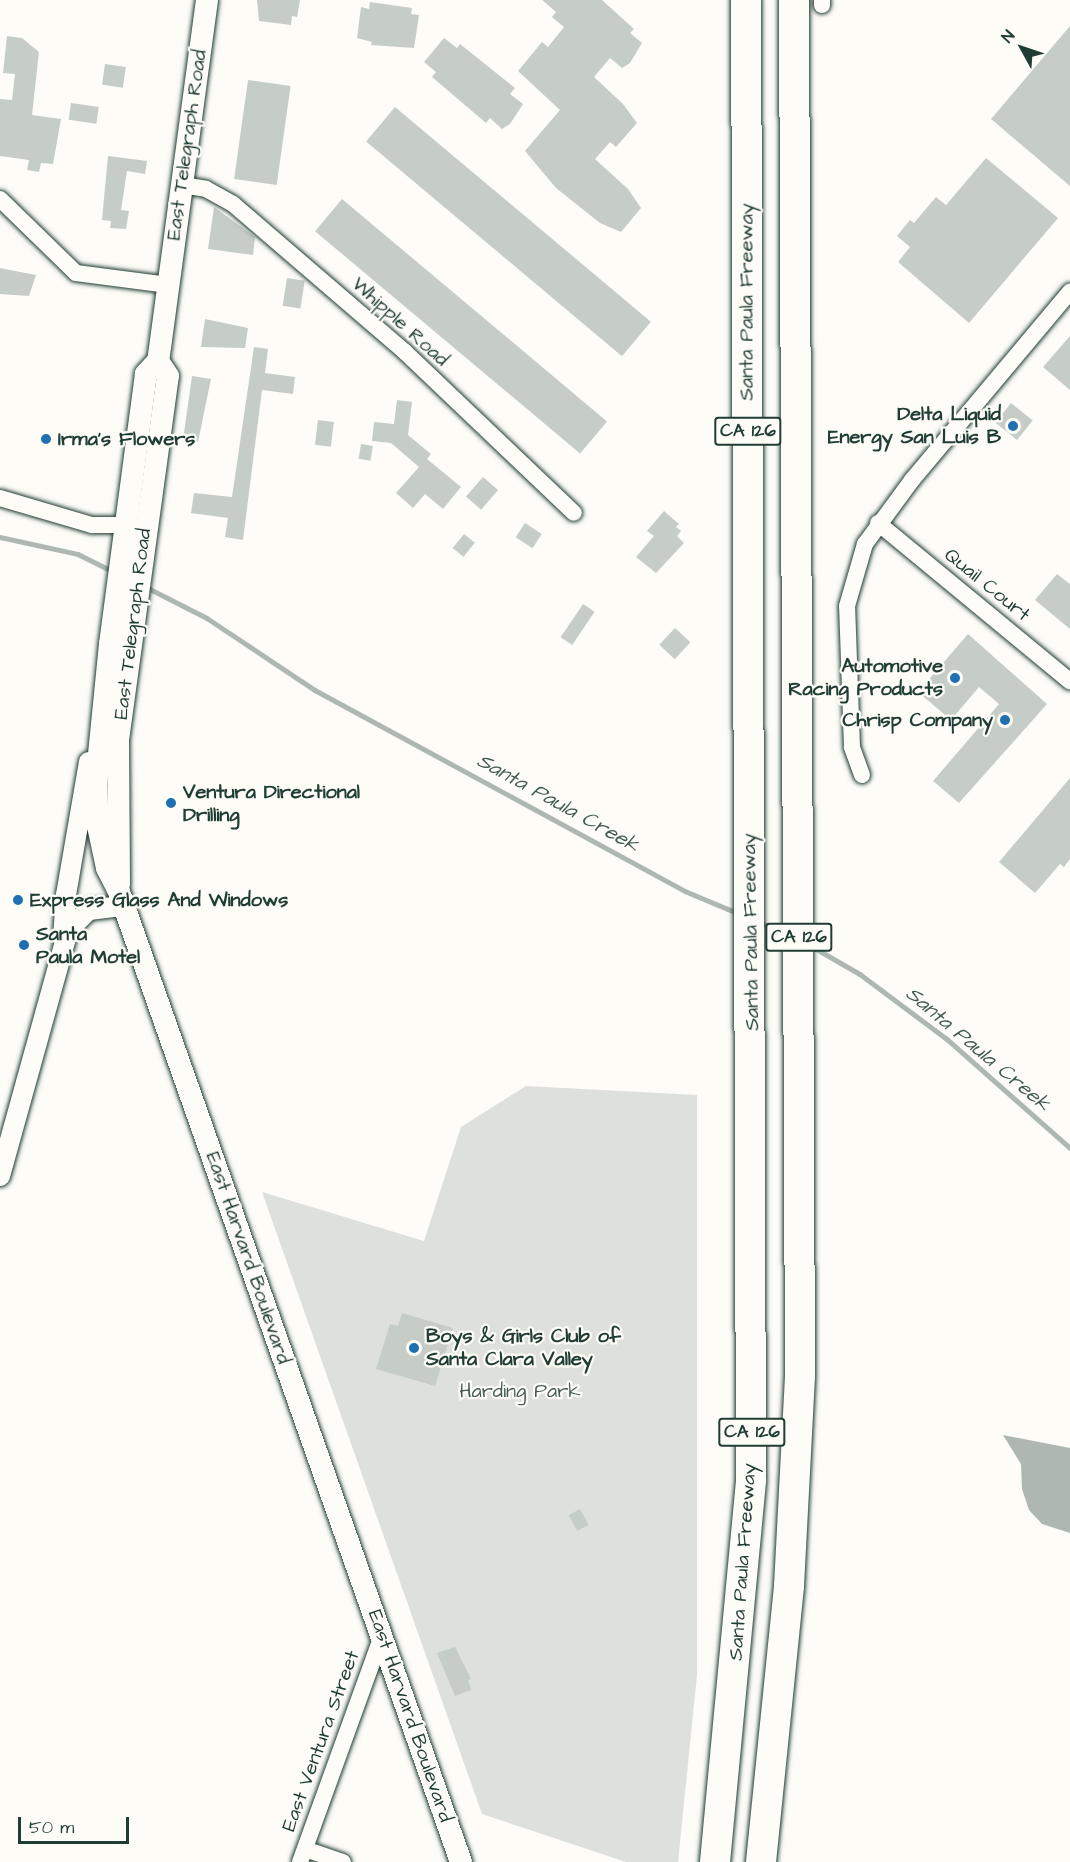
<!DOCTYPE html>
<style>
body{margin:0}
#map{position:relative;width:1070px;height:1862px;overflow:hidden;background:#fdfcf7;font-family:"Architects Daughter",sans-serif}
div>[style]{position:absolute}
.green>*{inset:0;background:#dde0db}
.water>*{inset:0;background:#aeb8b1}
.stream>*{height:4.5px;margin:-2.25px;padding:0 2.25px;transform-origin:2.25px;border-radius:2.25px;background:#aeb8b1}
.building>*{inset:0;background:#c6cdc7;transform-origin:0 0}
.roads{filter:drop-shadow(0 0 2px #1f3d34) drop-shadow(0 0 2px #1f3d34)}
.minor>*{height:16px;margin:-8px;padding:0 8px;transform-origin:8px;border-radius:8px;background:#fdfcf7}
.tertiary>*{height:20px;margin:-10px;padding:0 10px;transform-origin:10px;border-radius:10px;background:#fdfcf7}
.secondary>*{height:22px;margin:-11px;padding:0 11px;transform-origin:11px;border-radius:11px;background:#fdfcf7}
.motorway>*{height:30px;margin:-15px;padding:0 15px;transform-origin:15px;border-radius:15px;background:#fdfcf7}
.dots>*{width:16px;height:16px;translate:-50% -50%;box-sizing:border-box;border:3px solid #fdfcf7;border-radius:50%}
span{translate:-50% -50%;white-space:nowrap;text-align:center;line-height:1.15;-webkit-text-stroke:4.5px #fdfcf7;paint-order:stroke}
.shield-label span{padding:2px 4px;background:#fdfcf7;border:2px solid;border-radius:4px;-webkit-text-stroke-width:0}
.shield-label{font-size:18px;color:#1f3d34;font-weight:700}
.street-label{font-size:20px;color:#1f3d34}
.poi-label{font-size:20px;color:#1f3d34;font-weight:700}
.right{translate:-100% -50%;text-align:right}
.left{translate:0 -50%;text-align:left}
.park-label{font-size:20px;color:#455e55}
.water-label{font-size:21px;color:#435c53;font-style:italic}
.north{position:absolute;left:992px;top:18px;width:60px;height:60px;-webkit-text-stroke:4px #fdfcf7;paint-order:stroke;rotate:310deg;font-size:16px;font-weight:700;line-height:24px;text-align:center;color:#1f3d34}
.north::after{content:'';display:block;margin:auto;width:21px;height:27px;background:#1f3d34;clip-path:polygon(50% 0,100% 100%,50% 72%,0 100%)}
.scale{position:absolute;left:18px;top:1817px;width:111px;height:27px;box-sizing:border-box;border:3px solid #1f3d34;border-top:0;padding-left:8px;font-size:18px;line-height:21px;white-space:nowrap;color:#1f3d34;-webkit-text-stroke:4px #fdfcf7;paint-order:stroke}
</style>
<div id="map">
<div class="green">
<div style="clip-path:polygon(526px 1086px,697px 1095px,697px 1675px,678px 1862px,626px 1862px,482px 1814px,262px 1192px,424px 1241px,461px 1127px)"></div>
</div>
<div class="water">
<div style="clip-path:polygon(1003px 1435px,1070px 1448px,1070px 1533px,1042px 1524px,1029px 1510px,1022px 1489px,1021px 1464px)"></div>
</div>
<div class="stream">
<div style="left:0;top:537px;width:80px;rotate:12.3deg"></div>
<div style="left:78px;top:554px;width:40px;rotate:26.6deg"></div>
<div style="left:146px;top:587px;width:68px;rotate:26.9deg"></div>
<div style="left:207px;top:618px;width:130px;rotate:33.7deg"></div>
<div style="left:315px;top:690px;width:421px;rotate:28.5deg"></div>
<div style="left:685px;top:891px;width:60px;rotate:22.7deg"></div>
<div style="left:759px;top:922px;width:30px;rotate:23deg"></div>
<div style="left:808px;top:944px;width:60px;rotate:30deg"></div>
<div style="left:860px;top:974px;width:109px;rotate:36.8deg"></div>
<div style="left:947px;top:1039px;width:164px;rotate:41.5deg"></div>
</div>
<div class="building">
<div style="clip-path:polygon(257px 0,300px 0,297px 17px,292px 16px,291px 25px,259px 21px)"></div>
<div style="clip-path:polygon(542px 0,602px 0,634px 29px,630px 33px,642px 43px,630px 63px,622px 68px,610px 58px,594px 77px,623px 104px,637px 123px,616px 147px,610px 142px,595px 159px,628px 189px,641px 208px,621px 232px,600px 223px,556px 188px,525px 151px,560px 110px,518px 71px,542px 42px,548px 47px,564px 27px,552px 17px,556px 12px)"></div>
<div style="clip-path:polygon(370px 2px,412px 8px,411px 14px,419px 15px,414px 48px,371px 45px,372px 42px,357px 38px,361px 7px,369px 9px)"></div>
<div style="clip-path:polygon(1070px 26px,1070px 186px,991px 119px)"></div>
<div style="clip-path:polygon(7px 36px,22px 38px,39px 52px,32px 115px,61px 119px,53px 164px,41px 163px,39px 172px,27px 170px,29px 160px,0 156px,0 99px,12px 100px,15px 74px,3px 73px)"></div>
<div style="clip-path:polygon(444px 38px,457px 48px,460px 44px,515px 88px,510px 94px,523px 104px,510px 124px,502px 129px,490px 118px,486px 123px,432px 77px,436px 72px,424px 62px)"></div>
<div style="left:105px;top:64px;width:21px;height:21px;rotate:8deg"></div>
<div style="left:248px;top:80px;width:43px;height:100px;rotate:8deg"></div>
<div style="left:71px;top:103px;width:28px;height:17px;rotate:8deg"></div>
<div style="left:395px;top:107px;width:334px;height:45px;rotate:40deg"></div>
<div style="clip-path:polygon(108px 156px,147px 161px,145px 174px,127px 171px,121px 210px,129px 211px,126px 229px,110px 228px,111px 221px,102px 220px)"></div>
<div style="clip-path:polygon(986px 158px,1058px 218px,969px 323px,898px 262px,910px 247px,897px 236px,910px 220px,914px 223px,936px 197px,946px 205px)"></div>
<div style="left:342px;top:199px;width:346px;height:42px;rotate:40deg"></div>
<div style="clip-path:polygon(214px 207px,255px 237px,253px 255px,208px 249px)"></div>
<div style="clip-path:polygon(0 268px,36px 275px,29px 296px,0 294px)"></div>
<div style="left:287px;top:278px;width:18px;height:28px;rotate:9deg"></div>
<div style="clip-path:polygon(205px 319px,248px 328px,245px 348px,201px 347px)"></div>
<div style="clip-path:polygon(1070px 336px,1070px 390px,1043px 367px)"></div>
<div style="clip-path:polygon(254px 347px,268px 349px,265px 373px,295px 377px,293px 394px,262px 390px,243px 540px,225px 537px,228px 518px,191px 513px,194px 493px,232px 497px)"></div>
<div style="clip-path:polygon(192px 376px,211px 379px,198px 442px,183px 440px)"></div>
<div style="clip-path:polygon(397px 400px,412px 402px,408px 435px,431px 454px,427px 459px,461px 487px,443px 509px,425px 494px,413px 508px,396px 493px,419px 467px,391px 443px,372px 441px,374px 422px,394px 424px)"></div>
<div style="left:1011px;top:403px;width:28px;height:25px;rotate:39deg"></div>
<div style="left:318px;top:420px;width:16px;height:25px;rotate:7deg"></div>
<div style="left:361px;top:444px;width:12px;height:15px;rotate:9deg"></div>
<div style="left:483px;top:477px;width:20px;height:26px;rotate:41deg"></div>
<div style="clip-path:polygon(664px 511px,679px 524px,676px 527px,681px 531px,677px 536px,684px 543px,656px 573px,636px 557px,654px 536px,647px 531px)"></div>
<div style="left:525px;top:523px;width:20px;height:17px;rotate:33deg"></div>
<div style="left:464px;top:534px;width:14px;height:18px;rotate:39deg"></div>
<div style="clip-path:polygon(1057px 574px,1070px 584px,1070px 629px,1035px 600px)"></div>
<div style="left:583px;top:604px;width:14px;height:40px;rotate:34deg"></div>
<div style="left:675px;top:628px;width:21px;height:23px;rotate:43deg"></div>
<div style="clip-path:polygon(968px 634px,1047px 704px,959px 803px,933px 781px,999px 704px,979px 687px,951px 720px,918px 692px)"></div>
<div style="clip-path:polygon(1070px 778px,1070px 859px,1064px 867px,1060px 864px,1035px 893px,999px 862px)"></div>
<div style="clip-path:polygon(402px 1313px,453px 1328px,435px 1386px,376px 1369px,390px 1324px,398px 1326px)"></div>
<div style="left:580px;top:1509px;width:18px;height:13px;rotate:61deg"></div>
<div style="clip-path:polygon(455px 1647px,471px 1679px,468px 1680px,471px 1690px,455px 1696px,437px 1653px)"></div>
</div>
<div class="roads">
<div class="minor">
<div style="left:822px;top:5px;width:5px;rotate:-90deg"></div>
<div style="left:182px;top:185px;width:24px;rotate:9deg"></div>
<div style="left:206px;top:189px;width:31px;rotate:29deg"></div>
<div style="left:233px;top:204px;width:227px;rotate:40.7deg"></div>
<div style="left:405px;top:352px;width:233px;rotate:43.6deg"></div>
<div style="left:0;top:199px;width:106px;rotate:44.2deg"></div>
<div style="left:76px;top:273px;width:93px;rotate:7.4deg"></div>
<div style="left:0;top:498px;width:96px;rotate:16.4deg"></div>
<div style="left:92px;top:525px;width:34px"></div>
<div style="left:878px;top:523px;width:249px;rotate:39.5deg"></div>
<div style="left:862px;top:775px;width:30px;rotate:-110deg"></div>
<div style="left:852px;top:747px;width:141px;rotate:-92deg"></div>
<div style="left:847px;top:606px;width:65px;rotate:-73.8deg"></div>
<div style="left:865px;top:544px;width:79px;rotate:-53.7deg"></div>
<div style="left:912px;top:480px;width:246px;rotate:-50deg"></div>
<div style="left:305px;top:1849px;width:40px;rotate:18.9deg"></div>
<div style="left:300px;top:1862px;width:241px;rotate:-70.1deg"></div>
</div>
<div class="tertiary">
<div style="left:63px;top:938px;width:43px;rotate:-86deg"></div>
<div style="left:66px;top:895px;width:135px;rotate:-80.2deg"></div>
<div style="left:0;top:1176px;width:255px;rotate:-74.5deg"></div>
<div style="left:68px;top:930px;width:29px;rotate:-44deg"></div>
<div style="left:89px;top:910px;width:33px;rotate:-7deg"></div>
</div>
<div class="secondary">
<div style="left:207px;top:0;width:364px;rotate:97.7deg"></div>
<div style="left:158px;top:361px;width:18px;rotate:133deg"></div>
<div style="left:146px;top:374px;width:272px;rotate:97.6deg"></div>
<div style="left:110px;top:644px;width:141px;rotate:95.7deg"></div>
<div style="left:96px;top:784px;width:42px;rotate:87.3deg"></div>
<div style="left:98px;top:826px;width:43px;rotate:77.9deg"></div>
<div style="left:107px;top:868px;width:27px;rotate:63deg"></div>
<div style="left:119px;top:892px;width:1029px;rotate:70.58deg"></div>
<div style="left:119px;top:884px;width:144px;rotate:-90.4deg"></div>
<div style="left:118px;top:740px;width:367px;rotate:-82.2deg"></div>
<div style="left:168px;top:376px;width:18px;rotate:-124deg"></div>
</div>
<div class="motorway">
<div style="left:715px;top:1862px;width:384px;rotate:-84.6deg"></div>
<div style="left:751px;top:1480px;width:1480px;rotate:-90.19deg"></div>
<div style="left:761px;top:1862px;width:277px;rotate:-84.2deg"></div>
<div style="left:789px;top:1586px;width:209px;rotate:-87deg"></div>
<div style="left:800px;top:1377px;width:1377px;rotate:-90.25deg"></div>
</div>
</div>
<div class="dots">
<div style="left:1013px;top:426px;background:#1f6fb2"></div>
<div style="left:46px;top:439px;background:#1f6fb2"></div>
<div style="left:955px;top:678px;background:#1f6fb2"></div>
<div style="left:1005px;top:720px;background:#1f6fb2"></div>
<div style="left:171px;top:803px;background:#1f6fb2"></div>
<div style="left:18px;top:900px;background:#1f6fb2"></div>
<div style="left:24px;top:945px;background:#1f6fb2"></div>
<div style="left:414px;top:1348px;background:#1f6fb2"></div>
</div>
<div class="shield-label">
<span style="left:748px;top:431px">CA 126</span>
<span style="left:799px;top:937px">CA 126</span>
<span style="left:752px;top:1432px">CA 126</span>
</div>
<div class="street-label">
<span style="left:187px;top:145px;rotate:-82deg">East Telegraph Road</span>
<span style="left:747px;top:302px;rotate:-90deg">Santa Paula Freeway</span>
<span style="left:400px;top:322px;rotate:42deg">Whipple Road</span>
<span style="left:987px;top:585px;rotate:39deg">Quail Court</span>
<span style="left:133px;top:624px;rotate:-83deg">East Telegraph Road</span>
<span style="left:751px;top:932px;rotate:-91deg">Santa Paula Freeway</span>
<span style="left:248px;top:1258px;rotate:71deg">East Harvard Boulevard</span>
<span style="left:743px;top:1562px;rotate:-86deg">Santa Paula Freeway</span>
<span style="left:410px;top:1716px;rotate:71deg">East Harvard Boulevard</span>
<span style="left:321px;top:1741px;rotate:-70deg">East Ventura Street</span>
</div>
<div class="poi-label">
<span class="right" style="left:1001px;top:426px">Delta Liquid<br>Energy San Luis B</span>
<span class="left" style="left:58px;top:439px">Irma's Flowers</span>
<span class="right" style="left:943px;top:678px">Automotive<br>Racing Products</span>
<span class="right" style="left:993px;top:720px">Chrisp Company</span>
<span class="left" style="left:183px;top:804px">Ventura Directional<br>Drilling</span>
<span class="left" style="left:30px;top:900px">Express Glass And Windows</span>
<span class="left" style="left:36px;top:946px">Santa<br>Paula Motel</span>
<span class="left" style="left:426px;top:1348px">Boys &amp; Girls Club of<br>Santa Clara Valley</span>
</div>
<div class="park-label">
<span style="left:520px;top:1391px">Harding Park</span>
</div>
<div class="water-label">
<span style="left:558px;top:803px;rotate:29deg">Santa Paula Creek</span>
<span style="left:978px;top:1049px;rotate:40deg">Santa Paula Creek</span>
</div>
<div class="north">N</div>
<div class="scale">50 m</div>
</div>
